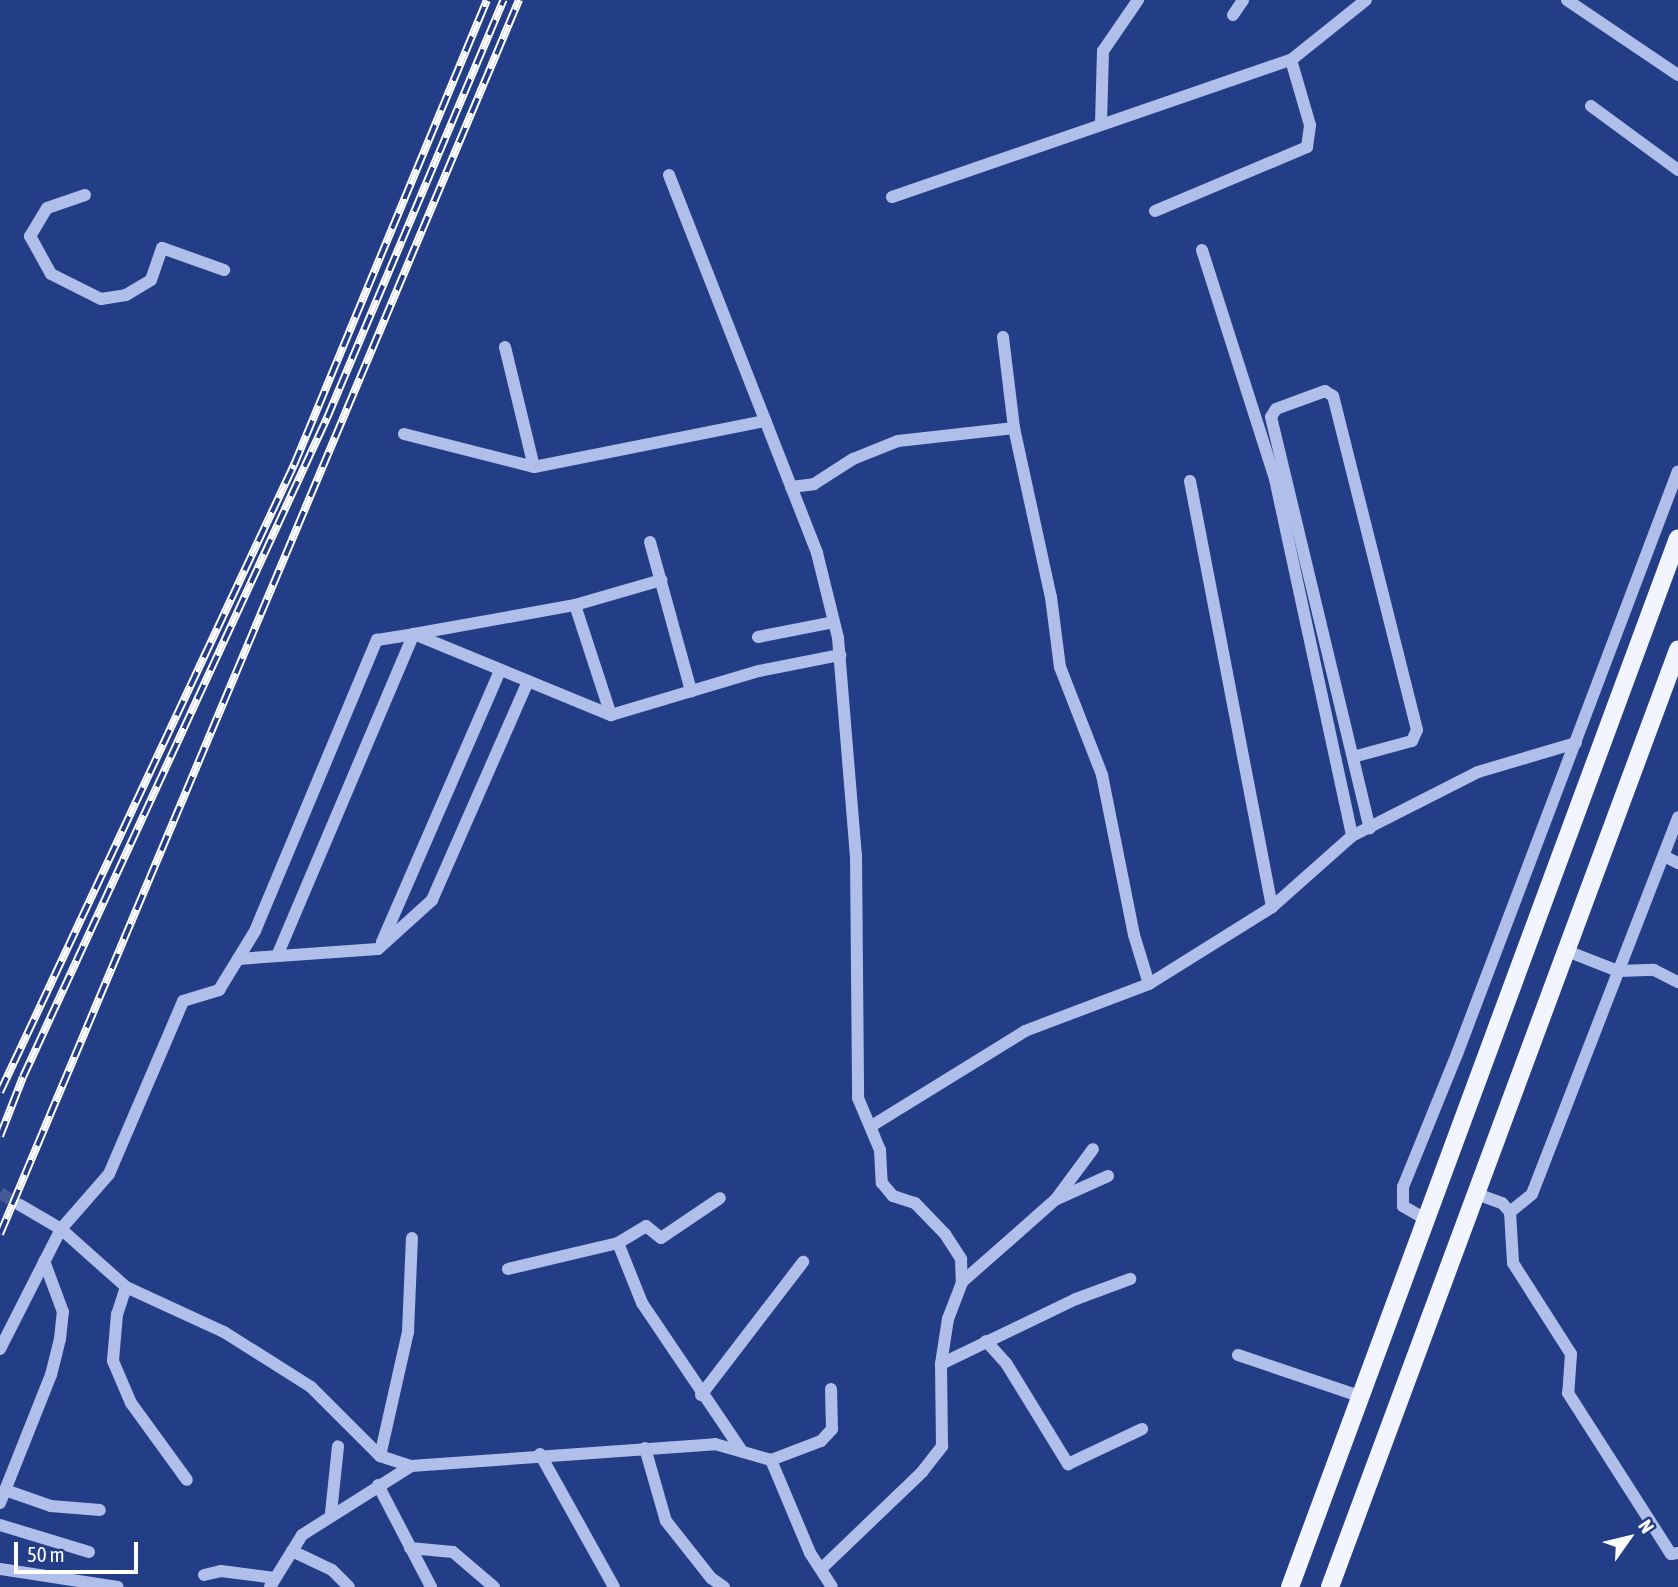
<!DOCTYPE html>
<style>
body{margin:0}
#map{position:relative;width:1678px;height:1587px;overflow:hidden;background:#243d87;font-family:"Asap Condensed",sans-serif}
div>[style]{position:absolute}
.minor-tunnel>*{height:12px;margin-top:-6px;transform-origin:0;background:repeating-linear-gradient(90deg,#455a99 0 12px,transparent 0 18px)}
.minor>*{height:12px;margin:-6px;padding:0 6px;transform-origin:6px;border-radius:6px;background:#afbfe9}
.major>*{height:18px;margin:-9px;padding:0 9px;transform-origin:9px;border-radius:9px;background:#f2f5fe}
.rail>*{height:8px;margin-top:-4px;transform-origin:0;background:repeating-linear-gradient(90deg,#243d87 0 16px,#fff 0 32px);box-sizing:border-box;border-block:2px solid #fff}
span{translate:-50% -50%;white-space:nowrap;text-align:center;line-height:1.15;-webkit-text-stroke:5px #243d87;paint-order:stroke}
.north{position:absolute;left:1594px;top:1503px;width:70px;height:70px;-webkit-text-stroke:5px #243d87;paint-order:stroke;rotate:56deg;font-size:19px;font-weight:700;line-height:28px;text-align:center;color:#fff}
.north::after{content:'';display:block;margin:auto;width:24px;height:32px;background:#fff;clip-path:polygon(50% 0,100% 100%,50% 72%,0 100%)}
.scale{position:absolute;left:14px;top:1542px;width:124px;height:32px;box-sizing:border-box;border:4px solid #fff;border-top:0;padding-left:9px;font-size:21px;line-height:24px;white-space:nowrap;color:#fff;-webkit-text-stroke:5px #243d87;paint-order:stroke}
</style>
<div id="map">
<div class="minor-tunnel">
<div style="left:0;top:1193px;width:23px;rotate:31deg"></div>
</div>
<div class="minor">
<div style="left:1567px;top:0;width:134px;rotate:34deg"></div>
<div style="left:1233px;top:15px;width:18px;rotate:-56deg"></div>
<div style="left:1591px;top:106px;width:108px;rotate:36.3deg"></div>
<div style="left:1101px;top:123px;width:72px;rotate:-88.4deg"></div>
<div style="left:1103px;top:51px;width:62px;rotate:-55.5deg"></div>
<div style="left:669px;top:175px;width:406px;rotate:68.6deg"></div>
<div style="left:817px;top:553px;width:88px;rotate:76.1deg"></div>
<div style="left:838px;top:638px;width:218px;rotate:85.3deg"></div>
<div style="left:856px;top:855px;width:243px;rotate:89.5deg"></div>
<div style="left:858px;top:1098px;width:56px;rotate:67.1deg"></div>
<div style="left:880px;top:1150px;width:33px;rotate:87deg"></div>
<div style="left:882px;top:1183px;width:17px;rotate:50deg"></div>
<div style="left:893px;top:1196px;width:23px;rotate:18deg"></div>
<div style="left:915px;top:1203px;width:43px;rotate:45.9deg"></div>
<div style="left:945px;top:1234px;width:30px;rotate:57deg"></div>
<div style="left:961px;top:1259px;width:23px;rotate:88deg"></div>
<div style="left:85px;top:195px;width:40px;rotate:161.1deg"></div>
<div style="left:47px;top:208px;width:33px;rotate:121deg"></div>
<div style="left:30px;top:236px;width:43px;rotate:61.1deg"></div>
<div style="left:51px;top:274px;width:56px;rotate:26.6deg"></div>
<div style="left:101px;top:299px;width:25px;rotate:-9deg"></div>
<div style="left:126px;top:295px;width:29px;rotate:-31deg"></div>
<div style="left:151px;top:280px;width:34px;rotate:-71deg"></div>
<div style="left:162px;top:248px;width:66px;rotate:19.5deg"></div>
<div style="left:892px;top:197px;width:422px;rotate:-19deg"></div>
<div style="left:1291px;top:60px;width:96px;rotate:-38.7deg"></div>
<div style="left:1155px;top:211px;width:165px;rotate:-22.8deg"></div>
<div style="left:1307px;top:147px;width:22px;rotate:-82deg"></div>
<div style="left:1310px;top:125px;width:68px;rotate:-106.3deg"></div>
<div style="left:1202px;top:250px;width:240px;rotate:72.3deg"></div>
<div style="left:1275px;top:479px;width:365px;rotate:77.8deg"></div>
<div style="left:1003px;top:337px;width:92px;rotate:83.1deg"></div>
<div style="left:1014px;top:428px;width:173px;rotate:77.7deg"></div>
<div style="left:1051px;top:597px;width:71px;rotate:82.7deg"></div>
<div style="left:1060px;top:667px;width:116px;rotate:68.7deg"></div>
<div style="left:1102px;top:775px;width:163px;rotate:78.7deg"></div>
<div style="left:1134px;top:935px;width:51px;rotate:73deg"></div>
<div style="left:505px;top:347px;width:123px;rotate:76.4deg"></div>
<div style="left:404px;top:434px;width:134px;rotate:14.2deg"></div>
<div style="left:534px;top:467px;width:236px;rotate:-11.3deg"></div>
<div style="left:1190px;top:481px;width:434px;rotate:79.1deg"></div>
<div style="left:791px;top:487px;width:23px;rotate:-7deg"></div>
<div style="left:814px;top:484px;width:46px;rotate:-32.7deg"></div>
<div style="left:853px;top:459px;width:48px;rotate:-21.8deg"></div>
<div style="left:898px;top:441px;width:117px;rotate:-6.4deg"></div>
<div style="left:650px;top:542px;width:155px;rotate:74.6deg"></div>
<div style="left:575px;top:605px;width:90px;rotate:-16.2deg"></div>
<div style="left:758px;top:637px;width:77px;rotate:-11.2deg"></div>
<div style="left:1353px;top:757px;width:61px;rotate:-15.2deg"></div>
<div style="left:1412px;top:741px;width:12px;rotate:-66deg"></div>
<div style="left:1417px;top:730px;width:344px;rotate:-104.1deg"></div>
<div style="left:1333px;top:396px;width:9px;rotate:-148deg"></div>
<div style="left:1325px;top:391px;width:52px;rotate:159.8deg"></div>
<div style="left:1276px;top:409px;width:9px;rotate:122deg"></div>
<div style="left:1271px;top:417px;width:423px;rotate:76.5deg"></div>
<div style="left:1664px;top:856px;width:16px;rotate:27deg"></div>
<div style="left:382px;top:942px;width:296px;rotate:-66.5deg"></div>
<div style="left:1567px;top:951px;width:55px;rotate:21.4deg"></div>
<div style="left:1618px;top:971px;width:36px;rotate:-2deg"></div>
<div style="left:1654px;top:970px;width:27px;rotate:27deg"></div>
<div style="left:277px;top:956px;width:350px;rotate:-67deg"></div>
<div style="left:414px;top:634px;width:164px;rotate:-10.2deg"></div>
<div style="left:575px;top:605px;width:116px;rotate:71.9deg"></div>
<div style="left:238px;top:959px;width:140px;rotate:-4.1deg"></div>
<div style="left:378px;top:949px;width:73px;rotate:-42.2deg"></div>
<div style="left:432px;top:900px;width:239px;rotate:-66.3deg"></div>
<div style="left:873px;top:1125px;width:179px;rotate:-31.7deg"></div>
<div style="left:1025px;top:1031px;width:133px;rotate:-20.8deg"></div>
<div style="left:1149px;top:984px;width:145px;rotate:-32deg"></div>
<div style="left:1272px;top:907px;width:107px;rotate:-41.6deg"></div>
<div style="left:1352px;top:836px;width:141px;rotate:-26.9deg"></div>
<div style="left:1478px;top:772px;width:102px;rotate:-16.5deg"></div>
<div style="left:1474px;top:1193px;width:30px;rotate:20deg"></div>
<div style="left:1502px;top:1203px;width:12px;rotate:48deg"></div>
<div style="left:1510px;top:1212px;width:51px;rotate:86.6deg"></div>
<div style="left:1513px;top:1263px;width:108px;rotate:57.5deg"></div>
<div style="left:1571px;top:1354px;width:39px;rotate:94deg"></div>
<div style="left:1568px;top:1393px;width:191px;rotate:57.4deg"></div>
<div style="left:1671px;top:1554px;width:7px;rotate:-8deg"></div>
<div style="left:1057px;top:1199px;width:56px;rotate:-24.3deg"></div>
<div style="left:20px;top:1205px;width:48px;rotate:30.3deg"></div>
<div style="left:61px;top:1229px;width:87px;rotate:41.7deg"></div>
<div style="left:126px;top:1287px;width:108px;rotate:24.7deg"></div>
<div style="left:224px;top:1332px;width:103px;rotate:32.3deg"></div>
<div style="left:311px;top:1387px;width:98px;rotate:45deg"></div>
<div style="left:380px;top:1456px;width:33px;rotate:18deg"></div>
<div style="left:411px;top:1466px;width:305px;rotate:-4.1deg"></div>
<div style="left:715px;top:1444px;width:58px;rotate:15.9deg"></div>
<div style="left:771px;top:1460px;width:101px;rotate:67.2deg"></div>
<div style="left:810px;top:1553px;width:40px;rotate:57.1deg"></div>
<div style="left:1510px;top:1212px;width:28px;rotate:-39deg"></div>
<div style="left:1532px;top:1194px;width:404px;rotate:-68.8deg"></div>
<div style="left:1427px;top:1220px;width:28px;rotate:-150deg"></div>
<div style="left:1403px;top:1206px;width:19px;rotate:-90deg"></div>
<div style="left:1403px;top:1187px;width:144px;rotate:-67.9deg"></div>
<div style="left:1457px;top:1054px;width:623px;rotate:-69.24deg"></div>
<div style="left:618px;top:1243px;width:65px;rotate:68.2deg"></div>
<div style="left:642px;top:1303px;width:179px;rotate:56deg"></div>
<div style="left:508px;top:1269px;width:113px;rotate:-13.3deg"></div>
<div style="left:618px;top:1243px;width:33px;rotate:-31deg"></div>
<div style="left:646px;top:1226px;width:19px;rotate:39deg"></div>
<div style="left:661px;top:1238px;width:71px;rotate:-34.1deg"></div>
<div style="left:126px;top:1287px;width:28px;rotate:108deg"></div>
<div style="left:117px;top:1314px;width:47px;rotate:94.9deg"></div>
<div style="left:113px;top:1361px;width:46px;rotate:66.8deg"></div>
<div style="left:131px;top:1403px;width:95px;rotate:54deg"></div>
<div style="left:986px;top:1341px;width:30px;rotate:48deg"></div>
<div style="left:1006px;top:1363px;width:119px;rotate:58.5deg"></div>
<div style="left:1068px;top:1464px;width:82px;rotate:-25.3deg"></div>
<div style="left:0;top:1349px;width:135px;rotate:-63.1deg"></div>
<div style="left:61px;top:1229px;width:73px;rotate:-48.9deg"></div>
<div style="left:109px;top:1174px;width:188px;rotate:-66.8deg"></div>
<div style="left:183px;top:1001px;width:38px;rotate:-17deg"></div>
<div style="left:219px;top:990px;width:69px;rotate:-58.6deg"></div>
<div style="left:255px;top:931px;width:316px;rotate:-67.3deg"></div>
<div style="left:377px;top:640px;width:37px;rotate:-9deg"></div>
<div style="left:414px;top:634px;width:213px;rotate:22.4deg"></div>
<div style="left:611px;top:715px;width:154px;rotate:-16.6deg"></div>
<div style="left:759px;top:671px;width:83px;rotate:-11.2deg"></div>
<div style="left:1238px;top:1355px;width:128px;rotate:18.7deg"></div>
<div style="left:941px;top:1364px;width:150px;rotate:-25.7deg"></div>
<div style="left:1076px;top:1299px;width:58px;rotate:-20.3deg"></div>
<div style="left:701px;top:1395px;width:168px;rotate:-52.5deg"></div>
<div style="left:645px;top:1448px;width:76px;rotate:74deg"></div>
<div style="left:666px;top:1521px;width:73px;rotate:51.7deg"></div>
<div style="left:711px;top:1578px;width:16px;rotate:35deg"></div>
<div style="left:540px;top:1454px;width:152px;rotate:60.9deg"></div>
<div style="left:380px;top:1456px;width:127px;rotate:-77.3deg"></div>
<div style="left:408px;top:1332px;width:94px;rotate:-87.6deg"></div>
<div style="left:771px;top:1460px;width:53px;rotate:-20.8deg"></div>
<div style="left:821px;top:1441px;width:16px;rotate:-47deg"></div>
<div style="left:832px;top:1429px;width:40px;rotate:-91.4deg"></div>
<div style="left:378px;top:1485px;width:115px;rotate:62.5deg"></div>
<div style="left:5px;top:1490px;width:49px;rotate:19.2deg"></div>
<div style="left:51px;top:1506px;width:49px;rotate:4.7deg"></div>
<div style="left:0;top:1503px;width:138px;rotate:-68.3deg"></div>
<div style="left:51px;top:1375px;width:37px;rotate:-76deg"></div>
<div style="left:60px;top:1339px;width:27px;rotate:-84deg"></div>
<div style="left:63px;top:1312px;width:54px;rotate:-110.4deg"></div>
<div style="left:331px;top:1513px;width:67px;rotate:-84deg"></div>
<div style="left:0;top:1525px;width:93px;rotate:16.9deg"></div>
<div style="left:410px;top:1548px;width:43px;rotate:5.3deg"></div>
<div style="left:453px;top:1552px;width:54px;rotate:40.5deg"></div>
<div style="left:292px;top:1551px;width:44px;rotate:25.4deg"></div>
<div style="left:332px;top:1570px;width:24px;rotate:45deg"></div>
<div style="left:0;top:1569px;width:119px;rotate:8.7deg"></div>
<div style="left:821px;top:1569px;width:140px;rotate:-43.8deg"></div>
<div style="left:922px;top:1472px;width:33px;rotate:-52deg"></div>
<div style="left:942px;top:1446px;width:82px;rotate:-90.7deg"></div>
<div style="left:941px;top:1364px;width:46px;rotate:-81.2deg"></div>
<div style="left:948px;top:1319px;width:40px;rotate:-69deg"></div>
<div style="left:962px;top:1282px;width:125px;rotate:-41.4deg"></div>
<div style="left:1056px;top:1199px;width:62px;rotate:-53.5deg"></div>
<div style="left:204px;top:1575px;width:17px;rotate:-13deg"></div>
<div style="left:221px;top:1571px;width:54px;rotate:7.4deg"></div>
<div style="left:270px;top:1587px;width:61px;rotate:-58.4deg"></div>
<div style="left:302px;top:1535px;width:129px;rotate:-32.3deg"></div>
</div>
<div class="major">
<div style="left:1290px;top:1587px;width:1118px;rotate:-69.7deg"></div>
<div style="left:1330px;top:1587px;width:1000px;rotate:-69.63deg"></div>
</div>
<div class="rail">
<div style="left:0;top:1092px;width:693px;rotate:-64.88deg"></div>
<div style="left:294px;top:465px;width:503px;rotate:-67.46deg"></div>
<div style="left:0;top:1136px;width:63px;rotate:-68.7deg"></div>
<div style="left:23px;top:1077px;width:726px;rotate:-65.24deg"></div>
<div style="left:327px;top:418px;width:454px;rotate:-67.1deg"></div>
<div style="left:0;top:1234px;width:1339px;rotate:-67.19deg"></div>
</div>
<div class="north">N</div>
<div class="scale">50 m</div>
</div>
